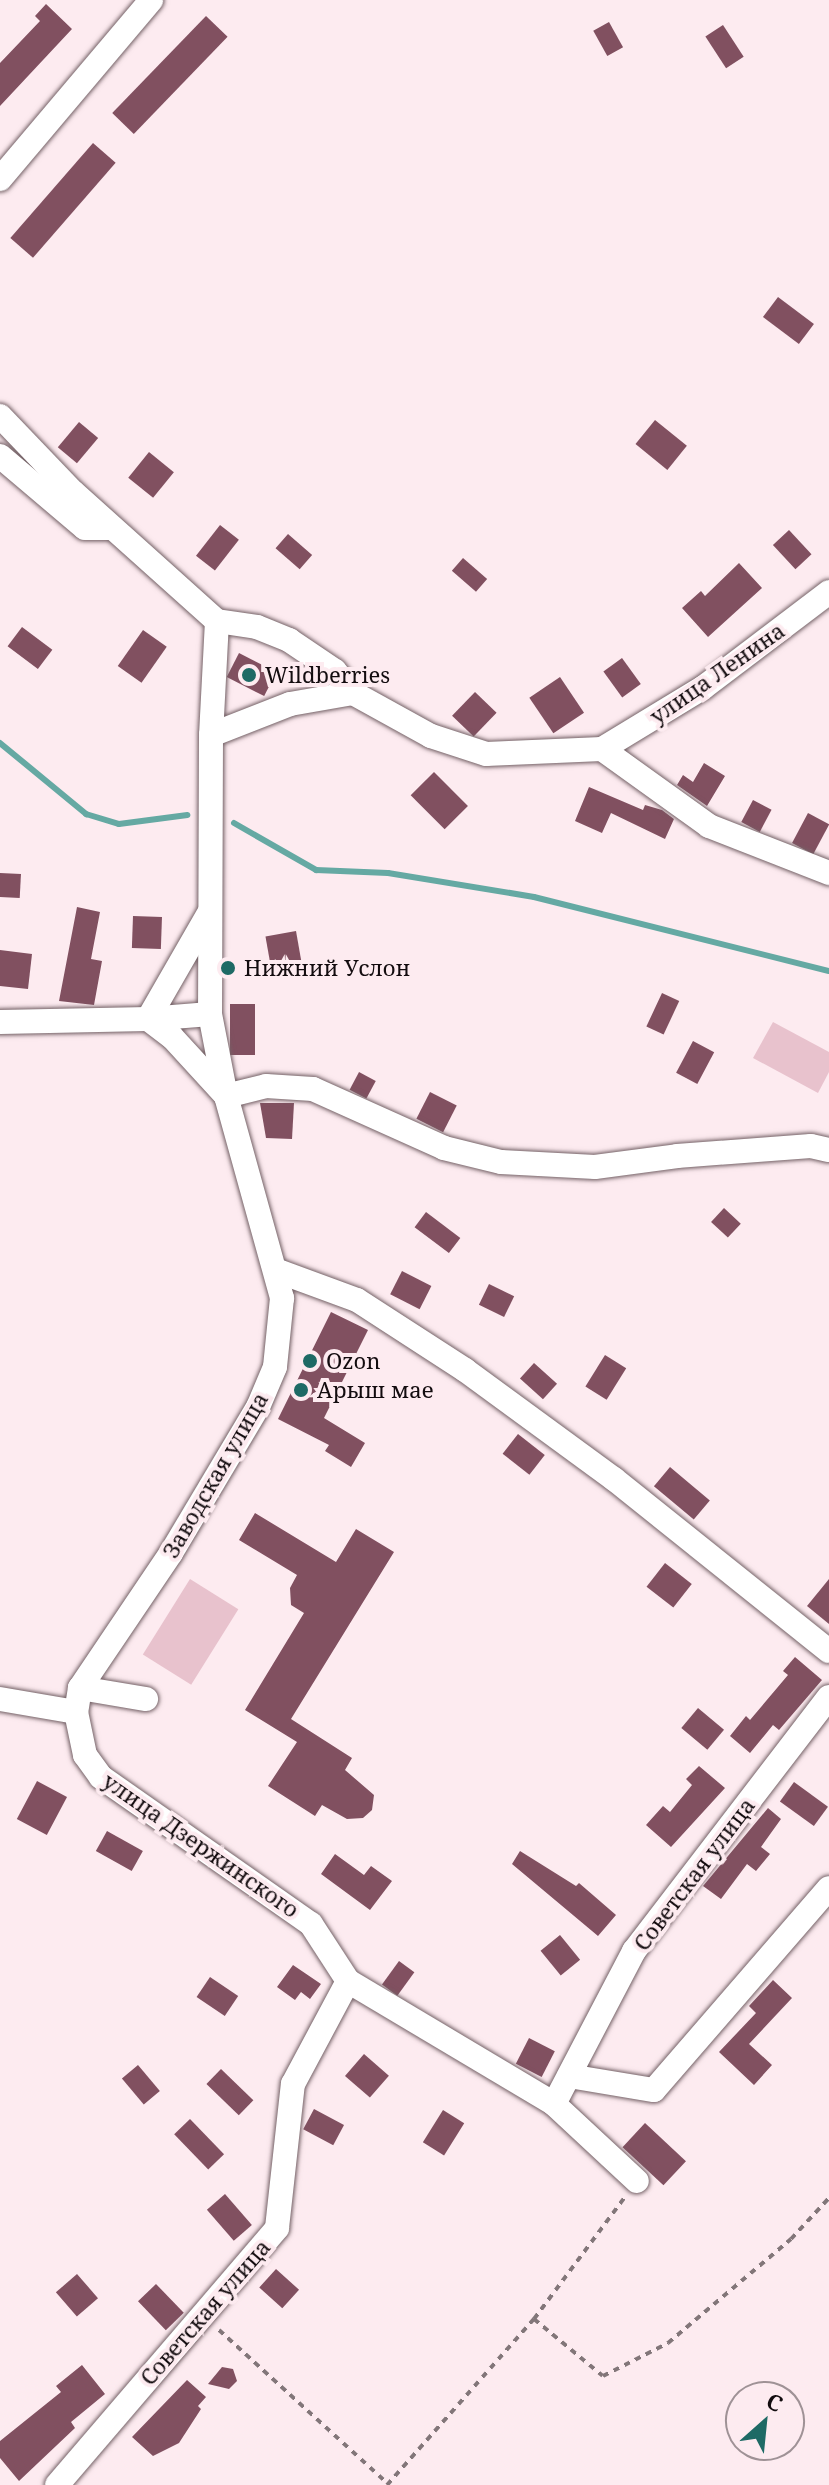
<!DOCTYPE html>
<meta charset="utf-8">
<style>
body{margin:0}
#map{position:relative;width:829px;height:2485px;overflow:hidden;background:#fdebf0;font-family:"Noto Serif",serif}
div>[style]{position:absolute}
.green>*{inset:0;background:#e8c2cd;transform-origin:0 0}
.stream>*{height:6px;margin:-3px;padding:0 3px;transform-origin:3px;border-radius:3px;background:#65a9a3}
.building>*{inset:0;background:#815060;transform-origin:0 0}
.path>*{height:4px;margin-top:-2px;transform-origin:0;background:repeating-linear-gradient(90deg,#827679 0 6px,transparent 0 12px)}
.roads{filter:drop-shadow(0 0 2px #746166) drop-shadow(0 0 2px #746166)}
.minor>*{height:24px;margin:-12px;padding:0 12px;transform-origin:12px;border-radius:12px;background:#fff}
.dots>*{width:22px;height:22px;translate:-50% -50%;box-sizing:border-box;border:4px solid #fdebf0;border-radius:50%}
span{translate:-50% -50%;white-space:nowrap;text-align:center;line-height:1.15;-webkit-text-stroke:8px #fdebf0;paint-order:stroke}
.street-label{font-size:22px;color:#130c0f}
.poi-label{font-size:22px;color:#130c0f}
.left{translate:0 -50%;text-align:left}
.north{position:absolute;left:725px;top:2381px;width:80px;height:80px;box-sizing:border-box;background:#fdebf0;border:2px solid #9f9296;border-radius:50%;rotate:27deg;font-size:22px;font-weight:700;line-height:32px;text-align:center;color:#130c0f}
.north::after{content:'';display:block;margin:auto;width:28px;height:36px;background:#1e6a65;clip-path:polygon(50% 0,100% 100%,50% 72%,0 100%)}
</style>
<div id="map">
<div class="green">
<div style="clip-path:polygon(773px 1022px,829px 1052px,829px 1072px,818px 1093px,753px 1058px)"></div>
<div style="left:190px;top:1579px;width:57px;height:89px;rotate:32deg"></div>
</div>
<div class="stream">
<div style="left:0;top:743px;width:112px;rotate:39.5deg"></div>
<div style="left:86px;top:814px;width:34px;rotate:17deg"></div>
<div style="left:119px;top:824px;width:69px;rotate:-7.5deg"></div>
<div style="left:234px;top:823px;width:95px;rotate:29.8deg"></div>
<div style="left:316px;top:870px;width:72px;rotate:2.4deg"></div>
<div style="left:388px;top:873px;width:148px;rotate:9.3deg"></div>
<div style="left:534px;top:897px;width:304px;rotate:14.1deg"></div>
</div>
<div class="building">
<div style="clip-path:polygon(46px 4px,72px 29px,0 106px,0 63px,40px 21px,35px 16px)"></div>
<div style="left:206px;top:16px;width:30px;height:135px;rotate:44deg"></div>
<div style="left:609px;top:22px;width:29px;height:18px;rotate:61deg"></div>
<div style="left:723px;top:25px;width:38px;height:21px;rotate:57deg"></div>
<div style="left:93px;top:143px;width:30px;height:126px;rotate:41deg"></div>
<div style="left:778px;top:297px;width:45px;height:25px;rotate:37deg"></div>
<div style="left:655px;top:420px;width:41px;height:31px;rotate:39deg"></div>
<div style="left:79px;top:422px;width:25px;height:33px;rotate:40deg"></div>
<div style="left:149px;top:452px;width:32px;height:33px;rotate:39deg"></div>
<div style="left:220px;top:525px;width:24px;height:39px;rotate:38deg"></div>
<div style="left:789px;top:530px;width:33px;height:22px;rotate:47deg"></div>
<div style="left:288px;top:534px;width:32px;height:19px;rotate:41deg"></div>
<div style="left:463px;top:558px;width:32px;height:17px;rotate:41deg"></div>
<div style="clip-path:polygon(739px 563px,762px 588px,708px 637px,682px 608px,701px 591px,705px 596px)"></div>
<div style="left:22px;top:627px;width:38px;height:24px;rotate:37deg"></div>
<div style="left:143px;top:630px;width:29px;height:44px;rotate:35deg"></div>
<div style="left:239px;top:653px;width:42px;height:27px;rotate:27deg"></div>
<div style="left:622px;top:658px;width:32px;height:23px;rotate:54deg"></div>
<div style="left:560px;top:677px;width:43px;height:37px;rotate:56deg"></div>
<div style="left:475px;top:692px;width:30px;height:33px;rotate:44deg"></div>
<div style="clip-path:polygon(704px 763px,725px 776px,707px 806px,677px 785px,683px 775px,693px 782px)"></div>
<div style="left:434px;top:772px;width:48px;height:33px;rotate:45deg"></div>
<div style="clip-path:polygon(589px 787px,643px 810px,645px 805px,662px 810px,674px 819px,665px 839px,611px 813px,602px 833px,575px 821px)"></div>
<div style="left:753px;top:800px;width:21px;height:25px;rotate:28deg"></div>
<div style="left:808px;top:813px;width:24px;height:34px;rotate:28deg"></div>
<div style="left:0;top:873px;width:21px;height:24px;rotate:3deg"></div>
<div style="clip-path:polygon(77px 907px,100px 912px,91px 959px,102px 961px,94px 1005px,59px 1001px)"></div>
<div style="left:133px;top:916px;width:29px;height:32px;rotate:2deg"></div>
<div style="left:296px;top:931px;width:35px;height:31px;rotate:80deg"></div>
<div style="clip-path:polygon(0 950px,32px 954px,28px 989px,0 986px)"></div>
<div style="left:662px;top:993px;width:19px;height:37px;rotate:25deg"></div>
<div style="left:230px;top:1004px;width:25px;height:51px"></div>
<div style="left:693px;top:1041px;width:24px;height:36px;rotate:28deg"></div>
<div style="left:359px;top:1072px;width:19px;height:20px;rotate:28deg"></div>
<div style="left:430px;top:1092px;width:30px;height:30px;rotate:27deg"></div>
<div style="clip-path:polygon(260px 1103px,294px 1103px,292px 1139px,266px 1138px)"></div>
<div style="left:724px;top:1208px;width:23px;height:19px;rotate:43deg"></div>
<div style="left:426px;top:1212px;width:43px;height:19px;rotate:37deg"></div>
<div style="left:402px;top:1271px;width:33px;height:26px;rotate:27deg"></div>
<div style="left:489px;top:1284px;width:28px;height:23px;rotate:26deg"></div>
<div style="clip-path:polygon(331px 1312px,368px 1330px,324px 1418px,365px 1443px,351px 1467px,325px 1451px,329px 1445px,278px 1419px)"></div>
<div style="left:605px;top:1355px;width:25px;height:37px;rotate:32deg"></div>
<div style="left:534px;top:1363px;width:31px;height:21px;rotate:42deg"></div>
<div style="left:518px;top:1434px;width:34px;height:25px;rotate:38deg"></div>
<div style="left:670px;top:1467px;width:52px;height:25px;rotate:40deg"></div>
<div style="clip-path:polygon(255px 1513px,336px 1562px,356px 1529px,394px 1552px,291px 1719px,352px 1758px,345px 1770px,374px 1795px,372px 1810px,363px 1818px,347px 1819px,322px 1805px,315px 1816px,268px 1786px,297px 1742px,245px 1710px,304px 1613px,291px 1605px,290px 1588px,297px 1575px,239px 1540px)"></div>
<div style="left:665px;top:1563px;width:34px;height:30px;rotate:38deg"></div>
<div style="clip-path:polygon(829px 1579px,829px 1624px,807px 1606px)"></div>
<div style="clip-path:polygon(795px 1657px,822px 1680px,779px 1730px,773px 1725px,750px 1753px,730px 1736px,746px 1716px,750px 1720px,788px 1675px,783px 1671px)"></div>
<div style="left:698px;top:1708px;width:34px;height:26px;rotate:40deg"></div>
<div style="clip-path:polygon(699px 1766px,725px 1788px,671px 1847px,646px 1825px,663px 1806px,670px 1812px,692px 1785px,686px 1779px)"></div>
<div style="left:37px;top:1781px;width:34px;height:43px;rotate:28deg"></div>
<div style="left:794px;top:1782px;width:42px;height:24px;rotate:36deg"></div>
<div style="clip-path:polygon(768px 1808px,781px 1819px,761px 1847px,770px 1854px,756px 1871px,747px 1864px,721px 1899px,703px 1886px)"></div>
<div style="left:107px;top:1831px;width:41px;height:23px;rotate:29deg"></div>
<div style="clip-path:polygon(520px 1851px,576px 1886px,579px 1883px,616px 1915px,598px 1936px,512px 1864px)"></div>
<div style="clip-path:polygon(335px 1854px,364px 1875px,371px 1866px,392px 1881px,370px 1910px,321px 1874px)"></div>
<div style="left:560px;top:1935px;width:32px;height:25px;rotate:51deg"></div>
<div style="left:399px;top:1961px;width:19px;height:29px;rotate:36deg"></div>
<div style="clip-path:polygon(293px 1965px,321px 1984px,310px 1999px,301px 1992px,295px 2000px,277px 1987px)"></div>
<div style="left:210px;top:1977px;width:34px;height:24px;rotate:34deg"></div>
<div style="clip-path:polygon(773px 1980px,792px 1998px,749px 2044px,772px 2065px,754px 2085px,719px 2052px,756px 2013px,749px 2006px)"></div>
<div style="left:529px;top:2038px;width:29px;height:29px;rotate:27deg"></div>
<div style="left:364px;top:2054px;width:33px;height:29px;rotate:41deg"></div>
<div style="left:138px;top:2065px;width:34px;height:21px;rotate:50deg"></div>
<div style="left:221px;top:2069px;width:45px;height:21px;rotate:44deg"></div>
<div style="left:314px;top:2109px;width:34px;height:23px;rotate:28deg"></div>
<div style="left:443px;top:2110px;width:25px;height:38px;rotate:32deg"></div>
<div style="left:190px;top:2119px;width:49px;height:22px;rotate:46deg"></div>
<div style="left:645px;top:2123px;width:56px;height:33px;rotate:43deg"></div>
<div style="left:225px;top:2194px;width:41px;height:24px;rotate:49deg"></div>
<div style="left:276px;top:2269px;width:31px;height:25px;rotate:42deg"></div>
<div style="left:77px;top:2274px;width:32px;height:28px;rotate:49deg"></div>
<div style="left:156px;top:2284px;width:40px;height:25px;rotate:46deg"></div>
<div style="clip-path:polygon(82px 2365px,105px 2394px,71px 2422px,75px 2428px,19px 2481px,0 2458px,0 2441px,61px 2392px,56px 2386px)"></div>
<div style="clip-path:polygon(222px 2367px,233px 2369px,237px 2381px,229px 2389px,208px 2384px)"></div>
<div style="clip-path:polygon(187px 2380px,206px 2397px,198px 2406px,201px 2409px,179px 2443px,153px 2456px,132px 2437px)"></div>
</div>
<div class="path">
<div style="left:534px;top:2319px;width:89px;rotate:39.6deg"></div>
<div style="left:603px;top:2376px;width:73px;rotate:-26.9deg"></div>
<div style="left:668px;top:2343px;width:161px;rotate:-40.2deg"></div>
<div style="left:791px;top:2239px;width:56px;rotate:-47.2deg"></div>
<div style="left:219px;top:2330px;width:229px;rotate:42.3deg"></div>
<div style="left:387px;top:2485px;width:222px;rotate:-48.5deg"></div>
<div style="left:534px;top:2319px;width:152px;rotate:-53.3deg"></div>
</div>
<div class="roads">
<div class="minor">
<div style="left:0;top:179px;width:234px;rotate:-49.8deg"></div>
<div style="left:0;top:416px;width:105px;rotate:46.2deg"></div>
<div style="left:73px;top:492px;width:193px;rotate:41.9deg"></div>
<div style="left:217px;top:621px;width:40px;rotate:8.5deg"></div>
<div style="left:257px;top:627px;width:35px;rotate:22deg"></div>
<div style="left:289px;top:640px;width:55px;rotate:34deg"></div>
<div style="left:335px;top:671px;width:28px;rotate:51deg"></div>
<div style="left:353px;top:693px;width:89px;rotate:28.9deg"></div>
<div style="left:431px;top:736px;width:58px;rotate:18.1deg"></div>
<div style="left:486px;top:754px;width:116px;rotate:-2.5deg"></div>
<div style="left:602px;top:749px;width:119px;rotate:-31.3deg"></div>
<div style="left:704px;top:687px;width:157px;rotate:-37.2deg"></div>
<div style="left:0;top:456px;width:111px;rotate:40.3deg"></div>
<div style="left:85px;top:528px;width:27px"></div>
<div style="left:217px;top:621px;width:114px;rotate:93deg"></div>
<div style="left:211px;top:735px;width:279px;rotate:90.2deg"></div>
<div style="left:210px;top:1014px;width:84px;rotate:79deg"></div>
<div style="left:226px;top:1096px;width:41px;rotate:-14deg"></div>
<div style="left:266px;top:1086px;width:47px;rotate:3.7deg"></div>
<div style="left:313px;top:1089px;width:144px;rotate:24.2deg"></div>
<div style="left:444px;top:1148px;width:59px;rotate:13.8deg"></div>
<div style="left:501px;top:1162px;width:94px;rotate:3deg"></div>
<div style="left:595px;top:1167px;width:83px;rotate:-7.6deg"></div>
<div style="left:677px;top:1156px;width:134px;rotate:-4.3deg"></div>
<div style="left:811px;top:1146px;width:18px;rotate:13deg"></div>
<div style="left:211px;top:735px;width:85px;rotate:-21.4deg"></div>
<div style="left:290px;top:704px;width:64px;rotate:-9.9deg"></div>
<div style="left:602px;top:749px;width:132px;rotate:35.7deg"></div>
<div style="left:709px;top:826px;width:129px;rotate:21.4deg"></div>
<div style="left:209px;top:913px;width:122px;rotate:119.9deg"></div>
<div style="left:148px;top:1019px;width:62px;rotate:-4.6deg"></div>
<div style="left:0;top:1022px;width:148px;rotate:-1.2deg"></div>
<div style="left:148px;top:1019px;width:30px;rotate:37deg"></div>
<div style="left:172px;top:1037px;width:80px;rotate:47.5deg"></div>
<div style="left:226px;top:1096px;width:210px;rotate:74.5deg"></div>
<div style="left:282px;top:1298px;width:69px;rotate:95.8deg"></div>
<div style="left:275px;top:1367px;width:43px;rotate:113deg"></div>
<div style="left:258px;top:1407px;width:170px;rotate:120.8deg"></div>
<div style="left:171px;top:1553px;width:163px;rotate:124deg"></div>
<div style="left:80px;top:1688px;width:24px;rotate:99deg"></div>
<div style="left:278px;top:1271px;width:84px;rotate:20.2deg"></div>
<div style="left:357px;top:1300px;width:129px;rotate:32.9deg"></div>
<div style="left:465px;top:1370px;width:185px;rotate:36.2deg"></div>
<div style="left:614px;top:1479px;width:275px;rotate:38.7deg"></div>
<div style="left:80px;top:1688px;width:67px;rotate:9.5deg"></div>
<div style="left:0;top:1699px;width:77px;rotate:9.7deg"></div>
<div style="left:76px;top:1712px;width:44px;rotate:78.2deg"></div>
<div style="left:85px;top:1755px;width:27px;rotate:54deg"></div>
<div style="left:101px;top:1777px;width:256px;rotate:35deg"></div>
<div style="left:311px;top:1924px;width:68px;rotate:57deg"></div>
<div style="left:348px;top:1981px;width:240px;rotate:30.8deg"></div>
<div style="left:554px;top:2104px;width:113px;rotate:42.9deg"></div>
<div style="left:569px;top:2076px;width:86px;rotate:9.4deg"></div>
<div style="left:654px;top:2090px;width:267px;rotate:-49.1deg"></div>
<div style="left:554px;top:2104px;width:173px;rotate:-62.4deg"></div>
<div style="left:634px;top:1951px;width:320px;rotate:-52.5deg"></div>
<div style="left:57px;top:2485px;width:338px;rotate:-49.4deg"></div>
<div style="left:277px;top:2228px;width:145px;rotate:-83.7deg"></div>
<div style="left:293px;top:2084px;width:117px;rotate:-61.9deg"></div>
</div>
</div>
<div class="dots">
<div style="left:249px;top:675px;background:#1e6a65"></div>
<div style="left:228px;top:968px;background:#1e6a65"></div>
<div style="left:310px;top:1361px;background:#1e6a65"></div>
<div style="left:301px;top:1390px;background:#1e6a65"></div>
</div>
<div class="street-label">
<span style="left:717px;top:673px;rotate:-35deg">улица Ленина</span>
<span style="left:215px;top:1475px;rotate:-60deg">Заводская улица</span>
<span style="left:201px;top:1845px;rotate:35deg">улица Дзержинского</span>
<span style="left:694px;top:1874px;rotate:-53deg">Советская улица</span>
<span style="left:205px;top:2312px;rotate:-49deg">Советская улица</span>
</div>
<div class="poi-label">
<span class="left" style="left:265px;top:675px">Wildberries</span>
<span class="left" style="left:244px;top:968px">Нижний Услон</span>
<span class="left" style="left:326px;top:1361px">Ozon</span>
<span class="left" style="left:317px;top:1390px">Арыш мае</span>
</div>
<div class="north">С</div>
</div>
